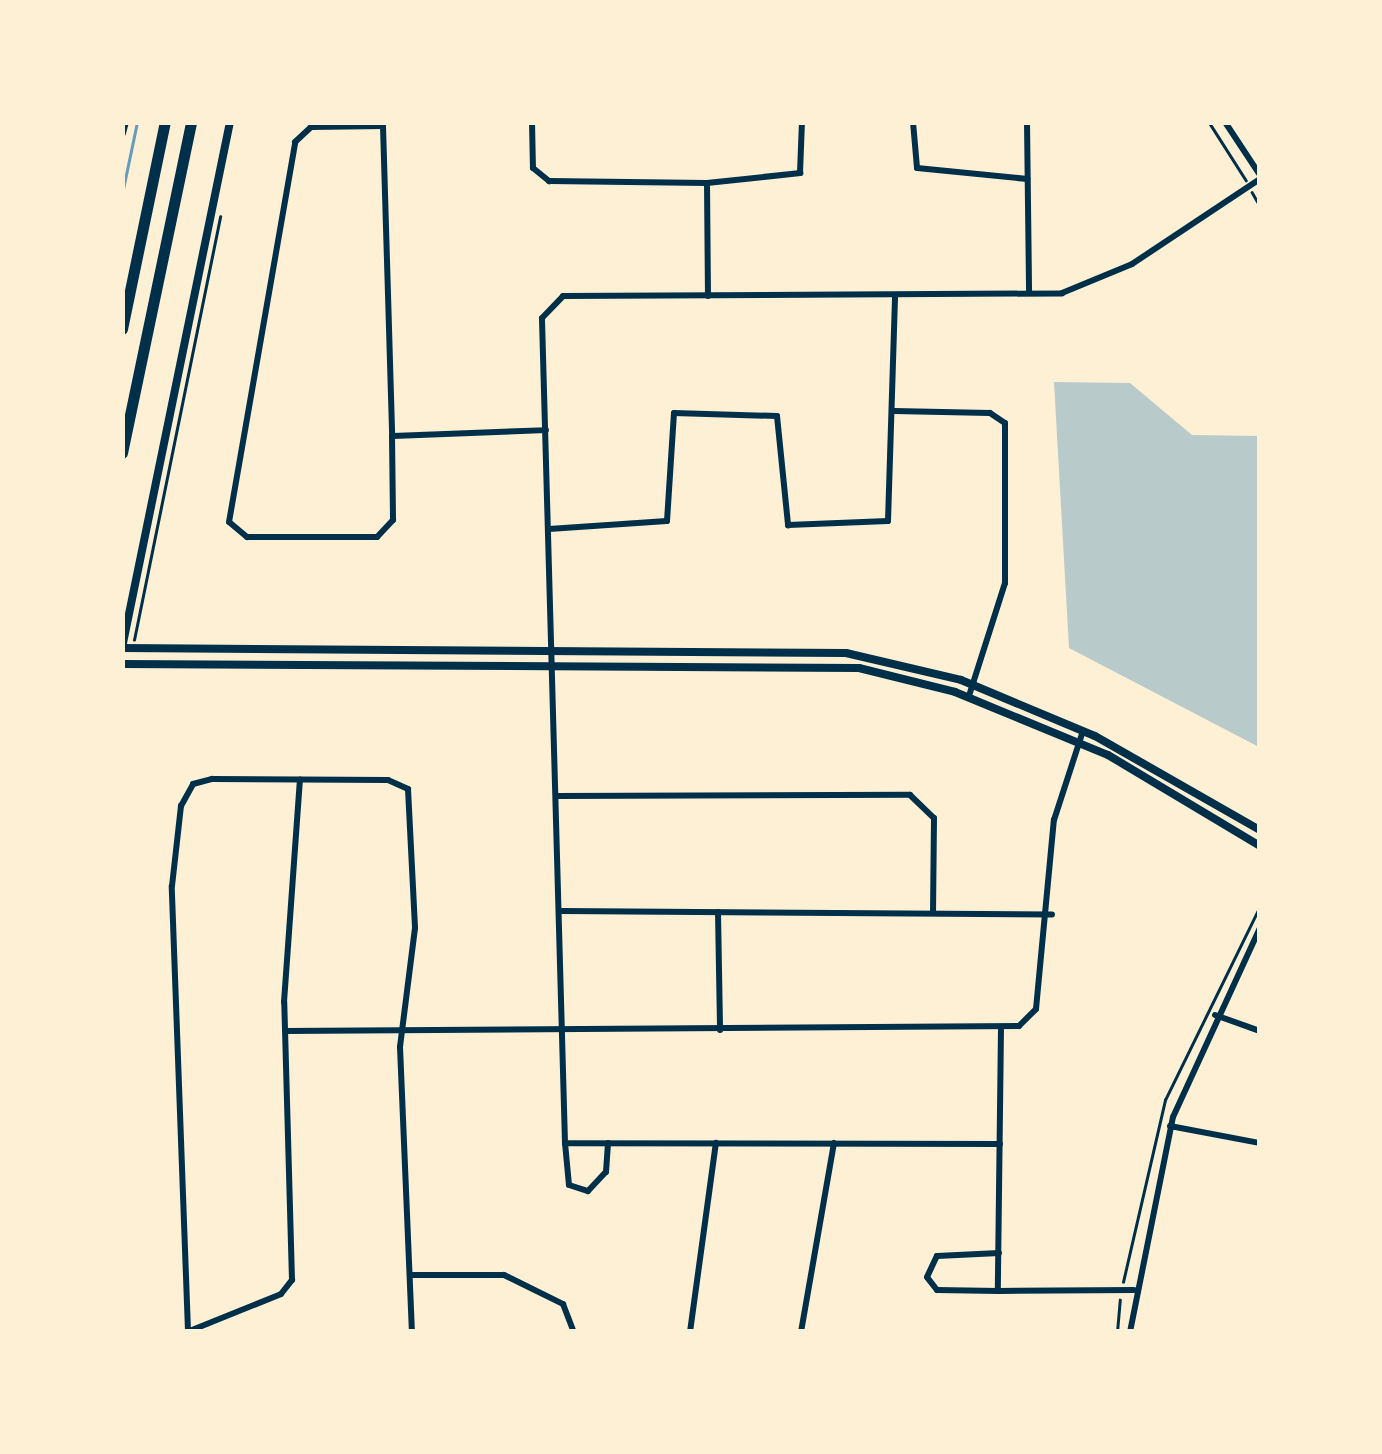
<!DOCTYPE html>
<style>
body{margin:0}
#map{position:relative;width:1382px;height:1454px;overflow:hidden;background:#fdf0d5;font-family:Arial,sans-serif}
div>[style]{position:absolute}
.green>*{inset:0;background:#b9caca}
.stream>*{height:2.5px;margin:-1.25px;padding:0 1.25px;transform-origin:1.25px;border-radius:1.25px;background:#669bbc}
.path>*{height:2.5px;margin:-1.25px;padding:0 1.25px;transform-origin:1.25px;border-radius:1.25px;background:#003049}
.minor>*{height:6px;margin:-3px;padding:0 3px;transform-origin:3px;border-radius:3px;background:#003049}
.tertiary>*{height:8px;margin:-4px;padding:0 4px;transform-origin:4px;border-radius:4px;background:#003049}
.motorway>*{height:11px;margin:-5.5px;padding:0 5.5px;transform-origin:5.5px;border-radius:5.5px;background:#003049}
span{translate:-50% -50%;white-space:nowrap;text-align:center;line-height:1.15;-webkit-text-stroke:9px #fdf0d5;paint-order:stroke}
.frame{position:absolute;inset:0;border:125px solid #fdf0d5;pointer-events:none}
</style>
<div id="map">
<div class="green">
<div style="clip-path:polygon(1054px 382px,1130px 383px,1192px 435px,1259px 436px,1259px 747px,1069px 648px)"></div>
</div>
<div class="stream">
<div style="left:122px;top:194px;width:74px;rotate:-78.2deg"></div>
</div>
<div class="path">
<div style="left:1209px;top:122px;width:69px;rotate:57.5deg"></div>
<div style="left:1252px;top:192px;width:16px;rotate:60deg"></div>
<div style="left:134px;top:640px;width:432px;rotate:-78.5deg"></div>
<div style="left:1123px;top:1282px;width:187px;rotate:-77deg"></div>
<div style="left:1165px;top:1100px;width:216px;rotate:-63.9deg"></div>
<div style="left:1117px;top:1332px;width:32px;rotate:-85deg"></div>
</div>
<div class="minor">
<div style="left:382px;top:122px;width:4px;rotate:76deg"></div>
<div style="left:383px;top:126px;width:310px;rotate:88.3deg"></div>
<div style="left:392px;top:436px;width:84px;rotate:89.3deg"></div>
<div style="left:393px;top:520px;width:23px;rotate:133deg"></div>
<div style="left:377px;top:537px;width:130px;rotate:180deg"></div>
<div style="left:247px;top:537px;width:23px;rotate:-140deg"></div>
<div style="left:229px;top:522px;width:386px;rotate:-80.1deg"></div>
<div style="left:295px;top:142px;width:22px;rotate:-43deg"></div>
<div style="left:311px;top:127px;width:72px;rotate:-0.8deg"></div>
<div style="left:532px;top:122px;width:46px;rotate:88.8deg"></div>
<div style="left:533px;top:168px;width:21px;rotate:39deg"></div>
<div style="left:549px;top:181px;width:158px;rotate:0.7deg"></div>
<div style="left:707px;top:183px;width:94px;rotate:-6.1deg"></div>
<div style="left:800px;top:173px;width:51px;rotate:-87.8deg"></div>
<div style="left:913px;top:122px;width:46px;rotate:85deg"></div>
<div style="left:917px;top:168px;width:111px;rotate:5.7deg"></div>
<div style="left:1027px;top:122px;width:170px;rotate:89.3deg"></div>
<div style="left:1225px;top:122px;width:64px;rotate:56.6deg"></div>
<div style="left:707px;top:183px;width:113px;rotate:89.5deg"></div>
<div style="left:894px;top:411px;width:96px;rotate:1.2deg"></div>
<div style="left:990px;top:413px;width:18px;rotate:34deg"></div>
<div style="left:1005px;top:423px;width:160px;rotate:90deg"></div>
<div style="left:1005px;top:583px;width:119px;rotate:107.7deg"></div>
<div style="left:393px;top:436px;width:153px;rotate:-2.2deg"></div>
<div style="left:549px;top:529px;width:118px;rotate:-3.9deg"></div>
<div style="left:667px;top:521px;width:108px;rotate:-86.3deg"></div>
<div style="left:674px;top:413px;width:103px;rotate:1.7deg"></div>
<div style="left:777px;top:416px;width:110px;rotate:84.2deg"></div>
<div style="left:788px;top:525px;width:100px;rotate:-2.3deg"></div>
<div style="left:888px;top:521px;width:224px;rotate:-88.2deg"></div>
<div style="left:558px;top:796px;width:352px;rotate:-0.2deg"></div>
<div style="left:910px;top:795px;width:33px;rotate:44deg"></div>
<div style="left:934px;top:818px;width:95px;rotate:90.6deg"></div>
<div style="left:562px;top:911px;width:490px;rotate:0.4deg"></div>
<div style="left:718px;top:912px;width:118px;rotate:89deg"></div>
<div style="left:1215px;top:1015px;width:48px;rotate:19.6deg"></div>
<div style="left:1001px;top:1028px;width:263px;rotate:90.7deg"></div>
<div style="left:998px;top:1291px;width:136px;rotate:-0.4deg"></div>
<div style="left:285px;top:1031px;width:734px;rotate:-0.39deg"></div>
<div style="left:1019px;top:1026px;width:24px;rotate:-45deg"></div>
<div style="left:1036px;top:1009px;width:190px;rotate:-84.6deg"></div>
<div style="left:1054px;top:820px;width:94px;rotate:-72deg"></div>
<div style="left:1170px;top:1126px;width:92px;rotate:10.7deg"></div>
<div style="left:565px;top:1143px;width:42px;rotate:84.6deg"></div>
<div style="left:569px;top:1185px;width:20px;rotate:18deg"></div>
<div style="left:588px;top:1191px;width:26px;rotate:-47deg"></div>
<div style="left:606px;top:1172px;width:29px;rotate:-86deg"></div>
<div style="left:1000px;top:1144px;width:435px;rotate:-179.9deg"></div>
<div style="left:565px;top:1143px;width:825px;rotate:-91.6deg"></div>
<div style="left:542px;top:318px;width:30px;rotate:-46deg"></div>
<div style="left:563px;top:296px;width:499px;rotate:-0.3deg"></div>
<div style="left:1062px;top:293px;width:76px;rotate:-22.5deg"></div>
<div style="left:1132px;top:264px;width:154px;rotate:-33.6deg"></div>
<div style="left:1260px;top:1259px;width:24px;rotate:90deg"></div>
<div style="left:412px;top:1275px;width:92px"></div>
<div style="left:504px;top:1275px;width:66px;rotate:26.2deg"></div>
<div style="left:563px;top:1304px;width:30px;rotate:69deg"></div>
<div style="left:998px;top:1291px;width:61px;rotate:-179.1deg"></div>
<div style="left:937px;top:1290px;width:16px;rotate:-128deg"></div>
<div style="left:927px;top:1277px;width:23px;rotate:-65deg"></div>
<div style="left:937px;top:1256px;width:62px;rotate:-2.8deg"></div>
<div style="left:188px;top:1331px;width:445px;rotate:-92.1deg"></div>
<div style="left:172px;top:886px;width:81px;rotate:-83.6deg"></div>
<div style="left:181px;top:806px;width:25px;rotate:-61deg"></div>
<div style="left:193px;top:784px;width:20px;rotate:-15deg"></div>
<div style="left:212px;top:779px;width:176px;rotate:0.3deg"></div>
<div style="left:388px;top:780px;width:22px;rotate:24deg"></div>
<div style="left:408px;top:789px;width:139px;rotate:87.1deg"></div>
<div style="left:415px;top:928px;width:120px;rotate:97.2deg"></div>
<div style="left:400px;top:1047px;width:285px;rotate:87.6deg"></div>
<div style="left:187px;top:1332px;width:101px;rotate:-22deg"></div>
<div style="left:281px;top:1294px;width:18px;rotate:-52deg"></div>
<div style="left:292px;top:1280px;width:278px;rotate:-91.6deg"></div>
<div style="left:284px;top:1002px;width:223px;rotate:-85.9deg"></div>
<div style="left:690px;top:1332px;width:191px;rotate:-82.2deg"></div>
<div style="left:801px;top:1332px;width:192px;rotate:-80.1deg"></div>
<div style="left:1130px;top:1332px;width:219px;rotate:-78.7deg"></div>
<div style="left:1173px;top:1117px;width:208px;rotate:-65.3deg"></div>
</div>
<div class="tertiary">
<div style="left:122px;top:133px;width:11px;rotate:-75deg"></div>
<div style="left:122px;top:648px;width:537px;rotate:-78.4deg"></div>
<div style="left:123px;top:648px;width:723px;rotate:0.4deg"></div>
<div style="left:846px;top:653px;width:118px;rotate:13.2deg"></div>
<div style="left:961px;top:680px;width:145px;rotate:22.7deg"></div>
<div style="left:1095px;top:736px;width:190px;rotate:29.7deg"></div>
<div style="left:122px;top:664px;width:737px;rotate:0.31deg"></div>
<div style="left:859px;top:668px;width:99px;rotate:14deg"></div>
<div style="left:955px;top:692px;width:165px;rotate:22.4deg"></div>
<div style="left:1108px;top:755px;width:177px;rotate:30.9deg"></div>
</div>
<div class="motorway">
<div style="left:122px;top:329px;width:211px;rotate:-78.3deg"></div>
<div style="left:122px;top:453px;width:338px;rotate:-78.2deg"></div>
</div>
<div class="frame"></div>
</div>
